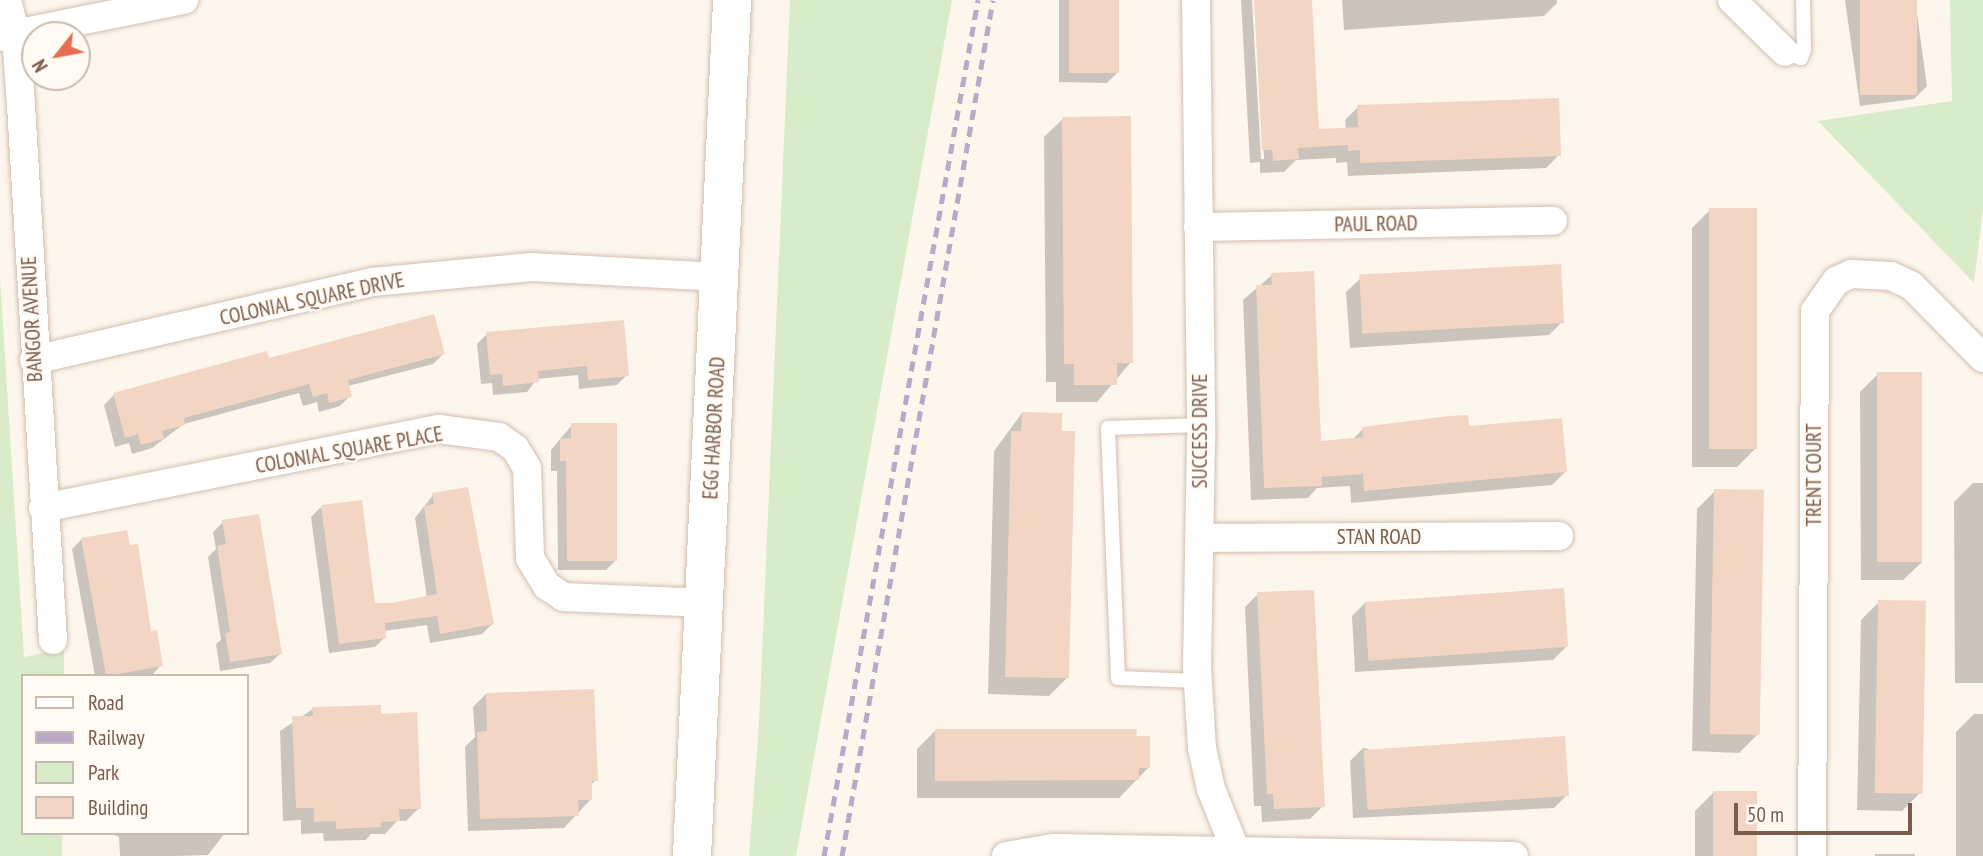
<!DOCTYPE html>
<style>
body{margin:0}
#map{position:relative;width:1983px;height:856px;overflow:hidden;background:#fdf6ec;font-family:"PT Sans Narrow",sans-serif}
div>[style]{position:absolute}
.green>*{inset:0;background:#d8ecc9}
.shadow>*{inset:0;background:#0003;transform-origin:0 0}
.building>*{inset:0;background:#f3d5c3;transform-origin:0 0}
.roads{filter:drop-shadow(0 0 2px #d1beb0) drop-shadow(0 0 2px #d1beb0)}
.lane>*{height:14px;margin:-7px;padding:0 7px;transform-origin:7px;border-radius:7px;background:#fff}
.street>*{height:28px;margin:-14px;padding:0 14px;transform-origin:14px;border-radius:14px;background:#fff}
.secondary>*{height:38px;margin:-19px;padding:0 19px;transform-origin:19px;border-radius:19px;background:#fff}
.rail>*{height:5px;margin-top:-2.5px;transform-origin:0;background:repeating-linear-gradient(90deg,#b9a8c9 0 10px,transparent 0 17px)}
span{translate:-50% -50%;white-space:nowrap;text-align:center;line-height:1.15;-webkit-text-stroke:5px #fffaf3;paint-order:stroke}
.street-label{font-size:21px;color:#7a5c4d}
.legend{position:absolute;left:21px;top:674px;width:228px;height:161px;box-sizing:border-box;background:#fffaf3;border:2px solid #cabbb1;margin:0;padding:9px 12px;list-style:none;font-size:21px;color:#7a5c4d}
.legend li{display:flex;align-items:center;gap:14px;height:35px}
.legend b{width:35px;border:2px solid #cabbb1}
.north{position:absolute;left:21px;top:21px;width:70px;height:70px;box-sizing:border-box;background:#fffaf3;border:2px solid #cabbb1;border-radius:50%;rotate:239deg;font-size:19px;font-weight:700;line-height:28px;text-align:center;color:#7a5c4d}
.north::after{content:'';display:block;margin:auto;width:24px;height:32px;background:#e76f51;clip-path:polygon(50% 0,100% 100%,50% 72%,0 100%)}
.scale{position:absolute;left:1734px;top:803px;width:178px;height:32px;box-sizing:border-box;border:4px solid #7a5c4d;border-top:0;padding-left:9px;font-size:21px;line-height:24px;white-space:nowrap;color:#7a5c4d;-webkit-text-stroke:5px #fffaf3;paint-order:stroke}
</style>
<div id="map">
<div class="green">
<div style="clip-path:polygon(790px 0,952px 0,796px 856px,749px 856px,759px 724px)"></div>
<div style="clip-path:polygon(1950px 0,1983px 0,1983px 209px,1974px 283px,1818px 121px,1952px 101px)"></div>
<div style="clip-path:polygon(0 277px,24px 657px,64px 648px,64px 676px,23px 676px,23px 833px,62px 833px,62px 856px,0 856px)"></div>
</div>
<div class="shadow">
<div style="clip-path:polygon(1059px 0,1117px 0,1117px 73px,1107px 83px,1059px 82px)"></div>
<div style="clip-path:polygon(1241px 0,1252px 0,1261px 159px,1264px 159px,1256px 0,1310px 0,1317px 131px,1346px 130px,1345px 120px,1358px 107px,1559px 155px,1546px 168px,1348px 176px,1347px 162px,1336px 163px,1336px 158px,1296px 160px,1284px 172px,1260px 173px,1260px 162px,1250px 163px)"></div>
<div style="clip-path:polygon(1342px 0,1557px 0,1557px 3px,1544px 16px,1344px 30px)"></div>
<div style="clip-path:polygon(1845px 0,1915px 0,1927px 86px,1914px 99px,1860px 106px)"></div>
<div style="clip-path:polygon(1063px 119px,1131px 362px,1097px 402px,1056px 402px,1056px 382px,1046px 382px,1044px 137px)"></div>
<div style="clip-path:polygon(1710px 210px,1755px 449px,1737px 467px,1692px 467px,1692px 228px)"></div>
<div style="clip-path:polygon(1272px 275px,1319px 443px,1352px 440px,1363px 429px,1467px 428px,1565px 472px,1552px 485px,1351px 503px,1350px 486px,1317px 488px,1308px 498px,1251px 500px,1243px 300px)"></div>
<div style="clip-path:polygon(1360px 279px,1562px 322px,1549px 335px,1350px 348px,1346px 292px)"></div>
<div style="clip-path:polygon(487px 334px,627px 375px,617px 385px,579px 389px,578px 375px,537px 379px,527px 392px,493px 395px,492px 383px,481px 384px,477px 344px)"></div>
<div style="clip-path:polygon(443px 354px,433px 364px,348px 386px,350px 396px,340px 406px,319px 412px,317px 402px,303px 406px,299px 393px,184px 424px,152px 448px,132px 454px,129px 443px,115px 447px,104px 405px,114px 395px,268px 360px)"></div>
<div style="clip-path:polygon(1878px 374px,1922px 562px,1903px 580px,1861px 580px,1860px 392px)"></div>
<div style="clip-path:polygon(1022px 413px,1067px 678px,1049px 696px,988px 694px,994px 451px)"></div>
<div style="clip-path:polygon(572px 425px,616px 560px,606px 570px,558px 570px,557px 471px,551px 471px,551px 450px)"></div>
<div style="clip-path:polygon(1973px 483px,1983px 483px,1983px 683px,1955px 683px,1954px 502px)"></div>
<div style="clip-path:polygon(1715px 491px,1758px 734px,1739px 753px,1692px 751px,1697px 509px)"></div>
<div style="clip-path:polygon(433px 495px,492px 624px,482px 634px,430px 643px,427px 625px,384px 631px,385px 637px,375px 647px,329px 653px,311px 517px,321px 507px,374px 604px,392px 605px,427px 598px,415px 518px)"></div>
<div style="clip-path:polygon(223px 522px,280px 654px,270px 663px,220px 671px,216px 644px,221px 640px,208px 557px,216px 549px,213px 532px)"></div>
<div style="clip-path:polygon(82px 539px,150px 633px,161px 665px,152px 675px,95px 676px,72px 549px)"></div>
<div style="clip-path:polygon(1258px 594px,1323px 806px,1310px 819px,1262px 822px,1261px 806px,1254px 806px,1245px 607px)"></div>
<div style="clip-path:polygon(1879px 602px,1920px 793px,1902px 811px,1857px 810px,1861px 620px)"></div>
<div style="clip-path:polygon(1365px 603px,1566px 647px,1553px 660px,1355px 672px,1352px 616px)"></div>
<div style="clip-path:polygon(486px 694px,596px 780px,590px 786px,591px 799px,564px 828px,468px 831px,465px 747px,475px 737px,473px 707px)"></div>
<div style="clip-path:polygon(313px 709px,380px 715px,419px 808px,406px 821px,397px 821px,385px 834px,371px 834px,366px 840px,324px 841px,323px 833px,301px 834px,301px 820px,283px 821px,280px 731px)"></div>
<div style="clip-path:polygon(1974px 714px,1983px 714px,1983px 856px,1956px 856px,1956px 732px)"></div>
<div style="clip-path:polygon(935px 731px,1135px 738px,1149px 767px,1119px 798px,917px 798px,917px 749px)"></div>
<div style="clip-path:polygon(1363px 748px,1567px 795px,1554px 808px,1353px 818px,1350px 761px)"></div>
<div style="clip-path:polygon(1713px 793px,1755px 856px,1695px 856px,1695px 811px)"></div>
<div style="clip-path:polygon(110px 833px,225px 833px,208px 855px,174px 856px,120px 856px,119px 837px)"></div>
<div style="left:1875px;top:854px;width:40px;height:3px"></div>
</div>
<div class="building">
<div style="left:1069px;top:0;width:50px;height:73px"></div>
<div style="clip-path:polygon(1254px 0,1312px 0,1319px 129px,1358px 127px,1357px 105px,1559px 98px,1561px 156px,1360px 163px,1360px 150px,1348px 151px,1348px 145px,1298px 148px,1299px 159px,1273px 161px,1272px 150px,1262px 150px)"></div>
<div style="left:1860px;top:0;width:57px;height:95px"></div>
<div style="clip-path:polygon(1131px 116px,1133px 363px,1117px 363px,1117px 385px,1074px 385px,1074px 364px,1064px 364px,1062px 117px)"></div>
<div style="left:1709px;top:208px;width:48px;height:241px"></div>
<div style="left:1561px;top:264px;width:59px;height:202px;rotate:87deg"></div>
<div style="clip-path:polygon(1314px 271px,1321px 441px,1363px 437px,1362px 427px,1449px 416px,1468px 415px,1469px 426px,1562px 418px,1567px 472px,1364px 491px,1363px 474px,1322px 477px,1322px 486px,1264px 488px,1256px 285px,1272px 285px,1271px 273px)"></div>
<div style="clip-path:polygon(434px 314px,445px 354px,348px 380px,352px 397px,329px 403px,327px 393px,313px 397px,309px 384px,184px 418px,185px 425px,162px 431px,164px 439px,141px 445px,138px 434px,125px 438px,113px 393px,267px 351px,269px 358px)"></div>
<div style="clip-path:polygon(624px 320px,629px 376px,588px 380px,587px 366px,538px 371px,539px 382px,503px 386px,502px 374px,490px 375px,486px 332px)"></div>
<div style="left:1877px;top:372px;width:45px;height:190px"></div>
<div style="clip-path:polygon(1022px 412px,1062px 413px,1062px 431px,1075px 431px,1069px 678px,1005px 677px,1011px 431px,1021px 431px)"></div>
<div style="clip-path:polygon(571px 423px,617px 423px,617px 561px,567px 561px,566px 461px,560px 461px,560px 439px,571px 438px)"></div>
<div style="clip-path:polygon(468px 487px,494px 624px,440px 634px,437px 616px,385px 623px,386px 638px,339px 644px,321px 505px,362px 500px,375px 603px,392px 603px,437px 594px,424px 506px,434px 504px,432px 493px)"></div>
<div style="left:1714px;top:489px;width:50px;height:245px;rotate:1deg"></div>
<div style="clip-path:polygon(259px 514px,282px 654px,230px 662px,225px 633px,230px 632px,217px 546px,226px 544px,222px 520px)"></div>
<div style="clip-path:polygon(127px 530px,130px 545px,138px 544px,151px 631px,157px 630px,163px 666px,106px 676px,81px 538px)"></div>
<div style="left:1564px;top:588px;width:59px;height:200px;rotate:86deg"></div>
<div style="clip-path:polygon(1314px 590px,1325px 807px,1274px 809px,1273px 794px,1267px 794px,1257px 592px)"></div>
<div style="left:1878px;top:600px;width:48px;height:193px;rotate:1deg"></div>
<div style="clip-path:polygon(594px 689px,598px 781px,592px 781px,592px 800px,578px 800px,579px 816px,480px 819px,477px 732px,487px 731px,486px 693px)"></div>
<div style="clip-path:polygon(381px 705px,381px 714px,417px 712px,421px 809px,399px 809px,400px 821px,381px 822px,381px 827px,336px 829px,336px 821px,314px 822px,314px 808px,296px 808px,292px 716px,313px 716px,312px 707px)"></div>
<div style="clip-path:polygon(935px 729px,1137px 729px,1136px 736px,1150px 736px,1150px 768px,1139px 768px,1139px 780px,935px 781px)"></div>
<div style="left:1565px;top:736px;width:60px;height:202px;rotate:86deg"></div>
<div style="left:1713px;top:791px;width:44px;height:65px"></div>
</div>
<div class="roads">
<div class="lane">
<div style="left:1785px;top:52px;width:17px;rotate:21deg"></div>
<div style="left:1801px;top:58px;width:9px;rotate:-69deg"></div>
<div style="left:1804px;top:50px;width:50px;rotate:-91.1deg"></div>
<div style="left:1198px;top:681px;width:80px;rotate:-177.9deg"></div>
<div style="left:1118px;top:678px;width:250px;rotate:-92.3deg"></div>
<div style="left:1108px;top:428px;width:93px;rotate:-1.8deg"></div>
</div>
<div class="street">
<div style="left:7px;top:0;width:36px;rotate:76deg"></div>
<div style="left:16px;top:35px;width:70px;rotate:85.9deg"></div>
<div style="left:21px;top:105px;width:536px;rotate:86.58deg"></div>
<div style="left:1196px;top:0;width:440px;rotate:89.3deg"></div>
<div style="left:1201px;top:440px;width:228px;rotate:91deg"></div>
<div style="left:1197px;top:668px;width:80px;rotate:86.4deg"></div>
<div style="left:1202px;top:748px;width:42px;rotate:77.6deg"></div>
<div style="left:1211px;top:789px;width:72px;rotate:68.1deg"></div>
<div style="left:1732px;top:0;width:74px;rotate:44.5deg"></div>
<div style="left:0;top:37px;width:188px;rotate:-11.4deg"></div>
<div style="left:1198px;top:227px;width:355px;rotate:-1deg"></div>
<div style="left:34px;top:360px;width:348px;rotate:-13deg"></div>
<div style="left:373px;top:282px;width:159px;rotate:-5.4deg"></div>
<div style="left:531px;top:267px;width:190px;rotate:3deg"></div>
<div style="left:43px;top:508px;width:404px;rotate:-11.3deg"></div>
<div style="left:439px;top:429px;width:61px;rotate:7.6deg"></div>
<div style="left:499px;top:437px;width:19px;rotate:35deg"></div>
<div style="left:515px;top:448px;width:23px;rotate:59deg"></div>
<div style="left:527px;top:468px;width:90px;rotate:88.1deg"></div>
<div style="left:530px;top:558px;width:33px;rotate:59deg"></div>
<div style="left:547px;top:586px;width:20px;rotate:33deg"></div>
<div style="left:564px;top:597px;width:142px;rotate:2.4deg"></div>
<div style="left:1199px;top:538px;width:360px;rotate:-0.3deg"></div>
<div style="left:1006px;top:856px;width:49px;rotate:-9.5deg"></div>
<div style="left:1054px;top:848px;width:460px;rotate:1deg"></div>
<div style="left:1812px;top:856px;width:545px;rotate:-89.68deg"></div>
<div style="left:1815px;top:311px;width:37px;rotate:-55deg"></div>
<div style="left:1836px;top:281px;width:17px;rotate:-25deg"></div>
<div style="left:1851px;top:274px;width:40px;rotate:2.9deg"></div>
<div style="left:1891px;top:276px;width:23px;rotate:25deg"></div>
<div style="left:1912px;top:286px;width:101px;rotate:45.4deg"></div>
</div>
<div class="secondary">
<div style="left:692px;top:856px;width:857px;rotate:-87.32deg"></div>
</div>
</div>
<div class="rail">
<div style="left:824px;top:856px;width:870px;rotate:-79.8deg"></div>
<div style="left:842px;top:856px;width:869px;rotate:-80deg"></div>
</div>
<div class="street-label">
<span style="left:1376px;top:224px;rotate:-1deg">PAUL ROAD</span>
<span style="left:312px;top:299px;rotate:-12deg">COLONIAL SQUARE DRIVE</span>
<span style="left:32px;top:319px;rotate:-93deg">BANGOR AVENUE</span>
<span style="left:714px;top:428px;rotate:-87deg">EGG HARBOR ROAD</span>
<span style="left:1200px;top:431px;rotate:-90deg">SUCCESS DRIVE</span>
<span style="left:349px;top:450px;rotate:-10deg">COLONIAL SQUARE PLACE</span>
<span style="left:1814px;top:475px;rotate:-90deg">TRENT COURT</span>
<span style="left:1379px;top:537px">STAN ROAD</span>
</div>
<ul class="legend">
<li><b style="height:9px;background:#fff"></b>Road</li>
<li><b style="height:9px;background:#b9a8c9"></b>Railway</li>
<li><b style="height:19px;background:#d8ecc9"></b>Park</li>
<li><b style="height:19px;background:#f3d5c3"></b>Building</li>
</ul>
<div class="north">N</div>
<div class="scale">50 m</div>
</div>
